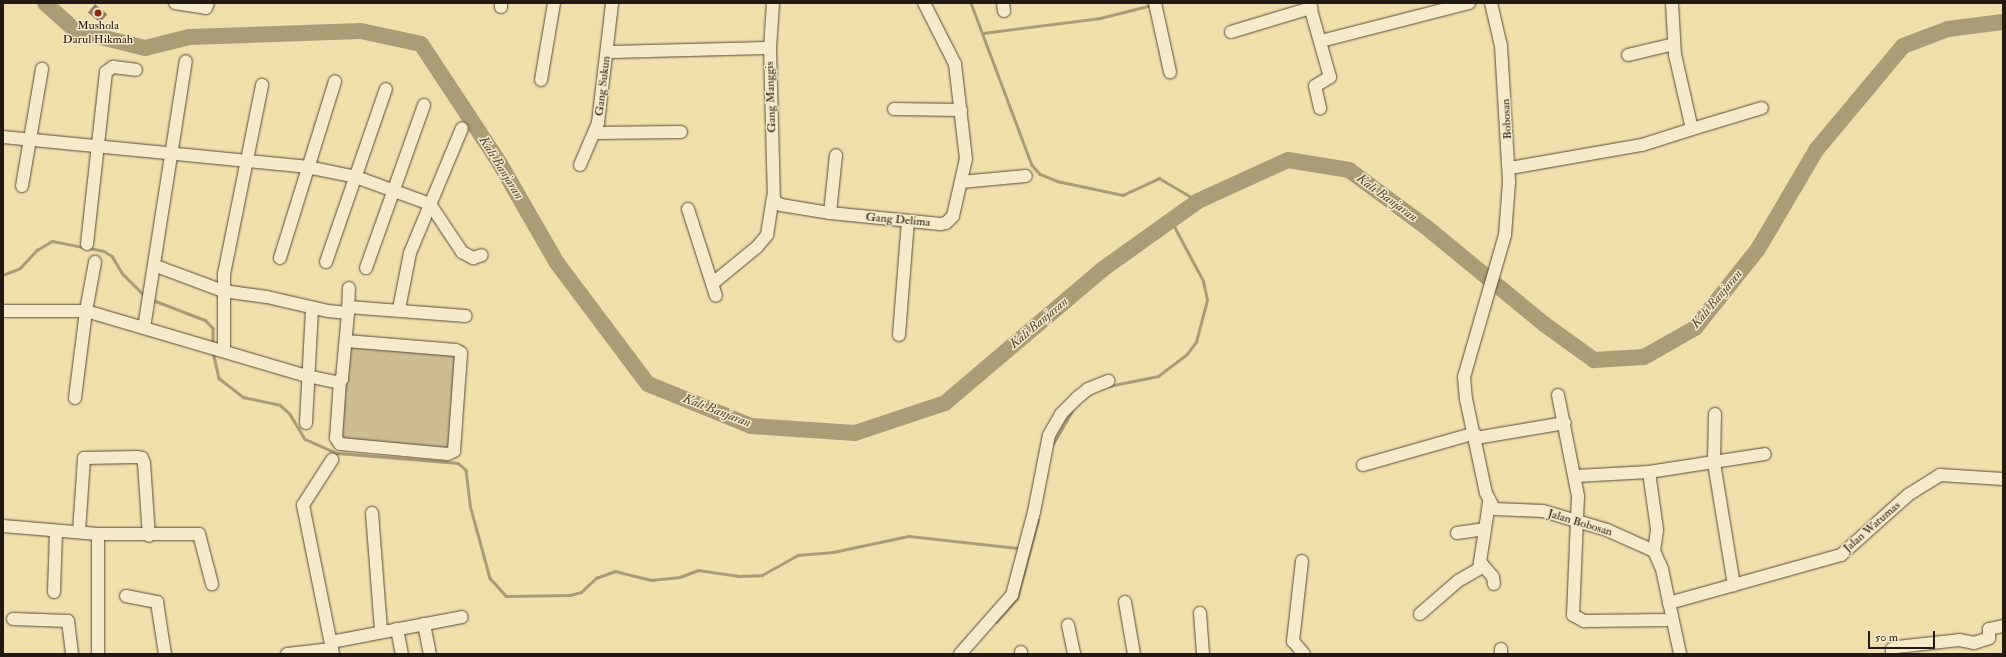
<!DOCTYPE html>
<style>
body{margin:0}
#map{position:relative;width:2006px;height:657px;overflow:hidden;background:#f1dfab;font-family:"IM FELL Double Pica",serif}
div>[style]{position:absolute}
.green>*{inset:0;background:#cebd91;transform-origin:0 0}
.stream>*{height:2.5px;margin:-1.25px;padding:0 1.25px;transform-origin:1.25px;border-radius:1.25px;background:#ab9c76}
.river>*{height:16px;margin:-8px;padding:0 8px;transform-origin:8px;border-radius:8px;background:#ab9c76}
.building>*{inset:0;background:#8f8061;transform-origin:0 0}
.roads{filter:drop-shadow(0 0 1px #574a37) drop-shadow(0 0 1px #574a37)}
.minor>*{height:12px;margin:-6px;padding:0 6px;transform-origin:6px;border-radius:6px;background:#f6eac8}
.dots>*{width:11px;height:11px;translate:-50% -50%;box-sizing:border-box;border:2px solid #f6eac8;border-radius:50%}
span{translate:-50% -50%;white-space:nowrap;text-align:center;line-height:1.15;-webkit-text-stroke:3px #f6eac8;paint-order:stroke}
.poi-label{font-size:12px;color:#241910}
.street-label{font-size:12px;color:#241910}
.water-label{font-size:13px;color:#5a4d39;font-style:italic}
.frame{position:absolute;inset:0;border:4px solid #241910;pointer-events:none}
.scale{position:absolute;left:1868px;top:631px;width:67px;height:18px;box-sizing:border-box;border:2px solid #241910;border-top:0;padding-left:5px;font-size:12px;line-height:14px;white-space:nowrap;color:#241910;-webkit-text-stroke:3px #f6eac8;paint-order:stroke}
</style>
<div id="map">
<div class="green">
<div style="left:347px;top:337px;width:118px;height:113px;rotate:4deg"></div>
</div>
<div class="stream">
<div style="left:971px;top:3px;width:173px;rotate:69.4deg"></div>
<div style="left:1032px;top:165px;width:12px;rotate:48deg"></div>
<div style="left:1040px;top:174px;width:18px;rotate:22deg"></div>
<div style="left:1057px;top:181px;width:67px;rotate:12deg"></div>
<div style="left:1123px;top:195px;width:40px;rotate:-25deg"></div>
<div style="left:1159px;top:178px;width:45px;rotate:30.5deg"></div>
<div style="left:983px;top:33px;width:118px;rotate:-7.3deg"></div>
<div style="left:1100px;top:18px;width:54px;rotate:-14deg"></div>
<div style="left:89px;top:248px;width:15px;rotate:11deg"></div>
<div style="left:104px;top:251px;width:9px;rotate:32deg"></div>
<div style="left:112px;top:256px;width:21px;rotate:59deg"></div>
<div style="left:123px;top:274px;width:31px;rotate:45deg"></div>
<div style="left:3px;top:275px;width:18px;rotate:-22deg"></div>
<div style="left:20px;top:268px;width:25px;rotate:-47deg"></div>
<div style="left:37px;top:250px;width:17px;rotate:-31deg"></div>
<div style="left:52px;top:241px;width:33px;rotate:11deg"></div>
<div style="left:153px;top:300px;width:56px;rotate:21deg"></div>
<div style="left:205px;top:320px;width:11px;rotate:45deg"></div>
<div style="left:213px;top:328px;width:17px;rotate:90deg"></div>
<div style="left:213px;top:352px;width:27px;rotate:77deg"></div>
<div style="left:219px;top:378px;width:31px;rotate:38deg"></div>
<div style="left:243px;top:397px;width:38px;rotate:12deg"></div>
<div style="left:280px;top:405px;width:13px;rotate:42deg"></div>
<div style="left:290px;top:414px;width:29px;rotate:59deg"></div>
<div style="left:305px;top:439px;width:35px;rotate:24deg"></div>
<div style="left:337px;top:453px;width:121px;rotate:4.7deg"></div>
<div style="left:458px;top:463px;width:11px;rotate:41deg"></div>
<div style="left:466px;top:470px;width:35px;rotate:83deg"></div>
<div style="left:470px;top:505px;width:76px;rotate:74.7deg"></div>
<div style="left:490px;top:578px;width:24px;rotate:48deg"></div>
<div style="left:506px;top:596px;width:64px;rotate:-0.9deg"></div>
<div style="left:570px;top:595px;width:11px;rotate:-15deg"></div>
<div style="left:581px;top:592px;width:21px;rotate:-43deg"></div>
<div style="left:596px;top:578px;width:20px;rotate:-20deg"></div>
<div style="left:615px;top:571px;width:37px;rotate:14deg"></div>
<div style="left:651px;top:580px;width:29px;rotate:-6deg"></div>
<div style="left:680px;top:577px;width:19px;rotate:-21deg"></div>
<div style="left:698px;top:570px;width:41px;rotate:8.3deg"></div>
<div style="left:739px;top:576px;width:23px;rotate:-2deg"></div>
<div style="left:762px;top:575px;width:41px;rotate:-29.1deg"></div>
<div style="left:798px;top:555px;width:35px;rotate:-5deg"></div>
<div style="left:833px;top:552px;width:78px;rotate:-11.9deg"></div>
<div style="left:909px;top:536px;width:109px;rotate:6.3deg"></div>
<div style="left:1109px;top:386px;width:50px;rotate:-11.5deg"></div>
<div style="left:1158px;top:376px;width:36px;rotate:-37deg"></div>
<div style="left:1187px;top:354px;width:15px;rotate:-53deg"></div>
<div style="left:1196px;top:342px;width:43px;rotate:-75.3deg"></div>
<div style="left:1207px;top:300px;width:19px;rotate:-102deg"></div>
<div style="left:1203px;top:281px;width:68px;rotate:-118.1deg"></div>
<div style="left:1053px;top:444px;width:38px;rotate:-60deg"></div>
<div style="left:996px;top:622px;width:31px;rotate:-48deg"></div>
<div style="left:1017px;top:599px;width:82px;rotate:-75.1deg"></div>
</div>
<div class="river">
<div style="left:45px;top:3px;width:42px;rotate:42.1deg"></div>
<div style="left:76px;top:31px;width:71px;rotate:13.8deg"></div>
<div style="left:145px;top:48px;width:45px;rotate:-14deg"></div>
<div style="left:189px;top:37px;width:172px;rotate:-2deg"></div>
<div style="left:361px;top:31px;width:61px;rotate:12.2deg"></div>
<div style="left:421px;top:44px;width:144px;rotate:56.6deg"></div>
<div style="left:500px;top:164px;width:114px;rotate:60.1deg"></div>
<div style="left:557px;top:263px;width:151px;rotate:53.1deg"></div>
<div style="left:648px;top:384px;width:111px;rotate:22.2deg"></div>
<div style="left:751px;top:426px;width:104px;rotate:3.9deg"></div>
<div style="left:855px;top:433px;width:95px;rotate:-18.4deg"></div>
<div style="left:945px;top:403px;width:207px;rotate:-40.3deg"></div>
<div style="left:1103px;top:269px;width:117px;rotate:-35.6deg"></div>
<div style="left:1198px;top:201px;width:99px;rotate:-24.5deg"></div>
<div style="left:1288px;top:160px;width:62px;rotate:9.3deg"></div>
<div style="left:1349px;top:170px;width:96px;rotate:36.5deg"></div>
<div style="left:1426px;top:227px;width:153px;rotate:39.4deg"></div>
<div style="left:1544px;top:324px;width:62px;rotate:35.8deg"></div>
<div style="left:1594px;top:360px;width:50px;rotate:-3.4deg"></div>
<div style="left:1644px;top:357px;width:59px;rotate:-29.6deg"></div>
<div style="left:1695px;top:328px;width:101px;rotate:-51.4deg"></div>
<div style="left:1758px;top:249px;width:116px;rotate:-59.5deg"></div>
<div style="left:1817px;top:149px;width:134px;rotate:-50.1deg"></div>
<div style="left:1903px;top:46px;width:48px;rotate:-20.7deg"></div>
<div style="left:1948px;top:29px;width:55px;rotate:-7.3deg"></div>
</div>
<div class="building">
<div style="left:95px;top:4px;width:16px;height:11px;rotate:40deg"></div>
</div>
<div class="roads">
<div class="minor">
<div style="left:175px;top:3px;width:31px;rotate:9deg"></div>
<div style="left:206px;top:8px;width:5px;rotate:-68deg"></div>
<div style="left:773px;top:3px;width:45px;rotate:93.8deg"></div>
<div style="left:770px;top:48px;width:153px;rotate:88.5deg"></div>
<div style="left:774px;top:201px;width:8px;rotate:30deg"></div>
<div style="left:781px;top:205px;width:50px;rotate:9.3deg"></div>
<div style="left:830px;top:213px;width:111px;rotate:5.7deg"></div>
<div style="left:940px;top:224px;width:6px;rotate:-9deg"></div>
<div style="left:946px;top:223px;width:10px;rotate:-45deg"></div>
<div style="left:953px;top:216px;width:58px;rotate:-77.2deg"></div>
<div style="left:966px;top:159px;width:96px;rotate:-96.6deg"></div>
<div style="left:955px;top:64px;width:68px;rotate:-116.9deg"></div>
<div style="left:1003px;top:3px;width:8px;rotate:83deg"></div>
<div style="left:1155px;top:3px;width:71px;rotate:77.7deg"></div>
<div style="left:1309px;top:3px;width:77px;rotate:74.2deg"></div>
<div style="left:1330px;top:77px;width:17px;rotate:149deg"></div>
<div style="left:1315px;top:86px;width:23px;rotate:77deg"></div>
<div style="left:1491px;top:3px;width:44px;rotate:76.9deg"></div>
<div style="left:1501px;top:46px;width:136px;rotate:86.6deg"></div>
<div style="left:1509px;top:182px;width:53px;rotate:94.3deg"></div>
<div style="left:1505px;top:235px;width:148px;rotate:106.1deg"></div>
<div style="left:1464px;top:377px;width:22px;rotate:85deg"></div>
<div style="left:1466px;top:399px;width:96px;rotate:78deg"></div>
<div style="left:1486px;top:493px;width:18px;rotate:63deg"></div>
<div style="left:1494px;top:509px;width:49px;rotate:2.3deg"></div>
<div style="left:1543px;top:511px;width:67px;rotate:16.5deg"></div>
<div style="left:1607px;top:530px;width:51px;rotate:24.1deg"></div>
<div style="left:1654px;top:551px;width:20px;rotate:66deg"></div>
<div style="left:1662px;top:569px;width:87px;rotate:78deg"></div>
<div style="left:501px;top:7px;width:4px;rotate:-90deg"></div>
<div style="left:1231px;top:32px;width:84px;rotate:-16.7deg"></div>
<div style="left:1321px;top:41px;width:153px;rotate:-14.4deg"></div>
<div style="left:607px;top:52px;width:163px;rotate:-1.4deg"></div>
<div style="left:1628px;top:55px;width:47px;rotate:-13.4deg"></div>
<div style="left:541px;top:80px;width:78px;rotate:-80.4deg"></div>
<div style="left:894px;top:109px;width:67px;rotate:0.9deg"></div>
<div style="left:1692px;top:129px;width:73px;rotate:-16.7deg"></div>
<div style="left:596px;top:133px;width:85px;rotate:-0.7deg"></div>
<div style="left:3px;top:137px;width:305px;rotate:5.6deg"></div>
<div style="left:307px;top:167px;width:50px;rotate:11.5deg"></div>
<div style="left:356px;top:177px;width:79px;rotate:20deg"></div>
<div style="left:430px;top:204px;width:58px;rotate:56.3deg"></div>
<div style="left:462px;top:252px;width:13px;rotate:29deg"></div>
<div style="left:473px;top:258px;width:9px;rotate:-18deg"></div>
<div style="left:580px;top:165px;width:46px;rotate:-66.8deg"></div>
<div style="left:598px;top:123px;width:121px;rotate:-83.3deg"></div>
<div style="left:1510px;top:168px;width:134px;rotate:-9.9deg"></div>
<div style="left:1642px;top:145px;width:52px;rotate:-17.7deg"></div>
<div style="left:1692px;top:129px;width:76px;rotate:-102.9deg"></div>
<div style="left:1675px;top:55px;width:52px;rotate:-93.3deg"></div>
<div style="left:961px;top:182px;width:65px;rotate:-5.3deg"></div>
<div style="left:22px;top:186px;width:119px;rotate:-80.3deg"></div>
<div style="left:688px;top:209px;width:91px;rotate:72.2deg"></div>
<div style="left:830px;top:213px;width:58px;rotate:-84.1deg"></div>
<div style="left:87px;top:244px;width:173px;rotate:-83.7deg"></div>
<div style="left:106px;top:72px;width:9px;rotate:-36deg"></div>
<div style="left:113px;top:67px;width:23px;rotate:7deg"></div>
<div style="left:280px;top:258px;width:185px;rotate:-72.7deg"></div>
<div style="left:326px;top:262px;width:183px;rotate:-70.9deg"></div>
<div style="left:156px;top:266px;width:72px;rotate:20.5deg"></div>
<div style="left:223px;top:291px;width:44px;rotate:7.8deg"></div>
<div style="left:267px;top:297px;width:63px;rotate:12.9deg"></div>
<div style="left:328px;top:311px;width:20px;rotate:6deg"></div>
<div style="left:348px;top:313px;width:25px;rotate:-88deg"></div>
<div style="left:366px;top:268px;width:173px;rotate:-70.4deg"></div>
<div style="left:713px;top:283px;width:57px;rotate:-39.3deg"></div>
<div style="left:757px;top:247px;width:16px;rotate:-50deg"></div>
<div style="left:767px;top:235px;width:38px;rotate:-81deg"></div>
<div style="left:348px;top:307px;width:118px;rotate:4.4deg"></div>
<div style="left:399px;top:309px;width:57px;rotate:-78.9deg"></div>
<div style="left:410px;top:253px;width:135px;rotate:-67.4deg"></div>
<div style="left:3px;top:311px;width:83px"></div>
<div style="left:86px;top:311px;width:230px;rotate:16.4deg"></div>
<div style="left:307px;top:376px;width:30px;rotate:12deg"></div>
<div style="left:336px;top:382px;width:7px;rotate:-27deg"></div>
<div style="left:342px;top:379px;width:66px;rotate:-84.8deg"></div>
<div style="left:144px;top:328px;width:270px;rotate:-81.1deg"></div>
<div style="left:899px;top:335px;width:114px;rotate:-85.5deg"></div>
<div style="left:224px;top:351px;width:77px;rotate:-90deg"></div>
<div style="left:224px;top:274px;width:193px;rotate:-78.6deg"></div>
<div style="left:340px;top:381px;width:57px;rotate:94deg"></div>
<div style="left:336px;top:438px;width:7px;rotate:56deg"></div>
<div style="left:340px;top:444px;width:108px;rotate:5.3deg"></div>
<div style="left:448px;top:454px;width:7px;rotate:-27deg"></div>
<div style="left:454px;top:451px;width:98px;rotate:-85.9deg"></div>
<div style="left:461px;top:353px;width:6px;rotate:-149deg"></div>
<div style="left:456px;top:350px;width:110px;rotate:-175.3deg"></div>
<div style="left:1558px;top:395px;width:103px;rotate:78.8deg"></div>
<div style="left:1578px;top:496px;width:119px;rotate:92.4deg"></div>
<div style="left:1573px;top:615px;width:13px;rotate:29deg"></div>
<div style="left:1584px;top:621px;width:88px;rotate:-0.7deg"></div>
<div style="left:75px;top:398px;width:88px;rotate:-82.8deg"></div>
<div style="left:86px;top:311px;width:50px;rotate:-79.6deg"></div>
<div style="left:1715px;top:414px;width:49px;rotate:91.2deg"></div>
<div style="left:1714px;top:463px;width:124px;rotate:80.7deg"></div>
<div style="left:306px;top:423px;width:115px;rotate:-87deg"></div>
<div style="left:1476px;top:438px;width:90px;rotate:-9.6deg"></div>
<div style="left:1363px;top:465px;width:116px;rotate:-15.9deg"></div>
<div style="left:1649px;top:472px;width:59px;rotate:82.1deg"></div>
<div style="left:1657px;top:530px;width:21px;rotate:98deg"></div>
<div style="left:1576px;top:476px;width:73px;rotate:-3.1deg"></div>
<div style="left:1649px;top:472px;width:117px;rotate:-8.8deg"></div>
<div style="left:372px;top:513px;width:118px;rotate:85.6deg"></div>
<div style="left:3px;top:526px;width:95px;rotate:4.8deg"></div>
<div style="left:98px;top:534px;width:101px"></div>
<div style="left:199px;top:534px;width:52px;rotate:75.4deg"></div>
<div style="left:79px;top:532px;width:74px;rotate:-86.1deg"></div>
<div style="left:84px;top:458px;width:53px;rotate:-1.1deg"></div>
<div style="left:137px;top:457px;width:5px;rotate:11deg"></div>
<div style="left:142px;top:458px;width:5px;rotate:68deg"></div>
<div style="left:144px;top:463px;width:73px;rotate:86.1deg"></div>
<div style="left:1457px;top:533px;width:27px;rotate:-8deg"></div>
<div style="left:1302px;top:561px;width:81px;rotate:96.4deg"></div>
<div style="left:1293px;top:641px;width:17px;rotate:50deg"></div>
<div style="left:1480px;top:562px;width:20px;rotate:49deg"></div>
<div style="left:1493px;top:577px;width:7px;rotate:82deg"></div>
<div style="left:54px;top:592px;width:61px;rotate:-88.1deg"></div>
<div style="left:126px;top:596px;width:32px;rotate:11deg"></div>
<div style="left:157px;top:602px;width:53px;rotate:81.3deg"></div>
<div style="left:1125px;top:602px;width:53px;rotate:80.2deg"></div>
<div style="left:1669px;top:603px;width:179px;rotate:-15.6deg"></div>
<div style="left:1841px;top:555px;width:90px;rotate:-41.8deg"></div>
<div style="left:1908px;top:495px;width:38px;rotate:-32deg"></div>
<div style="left:1940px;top:475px;width:63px;rotate:3.6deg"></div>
<div style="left:1200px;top:613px;width:41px;rotate:85.8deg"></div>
<div style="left:1420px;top:614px;width:50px;rotate:-41deg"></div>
<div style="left:1458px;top:581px;width:24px;rotate:-30deg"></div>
<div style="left:1479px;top:569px;width:67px;rotate:-81.4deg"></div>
<div style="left:13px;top:619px;width:55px;rotate:2.1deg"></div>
<div style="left:68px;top:621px;width:33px;rotate:83deg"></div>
<div style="left:424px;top:624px;width:31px;rotate:79deg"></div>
<div style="left:1068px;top:625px;width:30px;rotate:78deg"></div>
<div style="left:397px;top:629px;width:25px;rotate:79deg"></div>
<div style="left:331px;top:642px;width:133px;rotate:-10.8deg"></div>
<div style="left:332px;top:649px;width:147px;rotate:-101.4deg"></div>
<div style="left:303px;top:505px;width:54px;rotate:-57.2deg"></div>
<div style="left:1501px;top:649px;width:5px;rotate:90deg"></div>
<div style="left:1021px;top:652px;width:2px;rotate:90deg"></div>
<div style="left:98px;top:654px;width:120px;rotate:-90deg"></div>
<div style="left:287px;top:654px;width:45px;rotate:-6.3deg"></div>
<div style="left:332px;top:649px;width:5px;rotate:79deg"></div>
<div style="left:960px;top:654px;width:79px;rotate:-48.6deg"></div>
<div style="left:1012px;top:595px;width:86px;rotate:-75.2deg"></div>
<div style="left:1034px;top:512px;width:78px;rotate:-79deg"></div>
<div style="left:1049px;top:435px;width:24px;rotate:-60deg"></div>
<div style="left:1061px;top:414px;width:23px;rotate:-45deg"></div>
<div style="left:1077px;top:398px;width:14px;rotate:-39deg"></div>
<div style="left:1088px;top:389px;width:22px;rotate:-22deg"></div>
<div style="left:1892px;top:654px;width:5px;rotate:-90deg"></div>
<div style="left:1892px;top:649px;width:5px;rotate:-22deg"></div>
<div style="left:1897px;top:647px;width:62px;rotate:-6.4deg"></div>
<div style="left:1959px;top:640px;width:15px;rotate:11deg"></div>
<div style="left:1974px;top:643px;width:16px;rotate:-18deg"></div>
<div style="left:1989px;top:638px;width:9px;rotate:-90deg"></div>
<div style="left:1989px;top:629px;width:14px;rotate:-12deg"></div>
</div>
</div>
<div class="dots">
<div style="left:98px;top:13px;background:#8f2418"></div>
</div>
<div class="poi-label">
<span style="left:98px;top:33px">Mushola<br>Darul Hikmah</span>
</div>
<div class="street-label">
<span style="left:603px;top:86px;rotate:-83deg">Gang Sukun</span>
<span style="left:771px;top:97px;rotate:-92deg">Gang Manggis</span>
<span style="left:1507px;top:119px;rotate:-93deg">Bobosan</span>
<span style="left:898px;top:220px;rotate:5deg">Gang Delima</span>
<span style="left:1580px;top:523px;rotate:17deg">Jalan Bobosan</span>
<span style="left:1872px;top:527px;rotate:-41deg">Jalan Watumas</span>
</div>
<div class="water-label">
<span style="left:501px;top:168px;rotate:58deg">Kali Banjaran</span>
<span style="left:1387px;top:198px;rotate:36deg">Kali Banjaran</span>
<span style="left:1717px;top:299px;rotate:-50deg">Kali Banjaran</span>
<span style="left:1039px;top:323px;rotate:-40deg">Kali Banjaran</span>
<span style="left:717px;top:411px;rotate:21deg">Kali Banjaran</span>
</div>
<div class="frame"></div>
<div class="scale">50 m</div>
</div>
